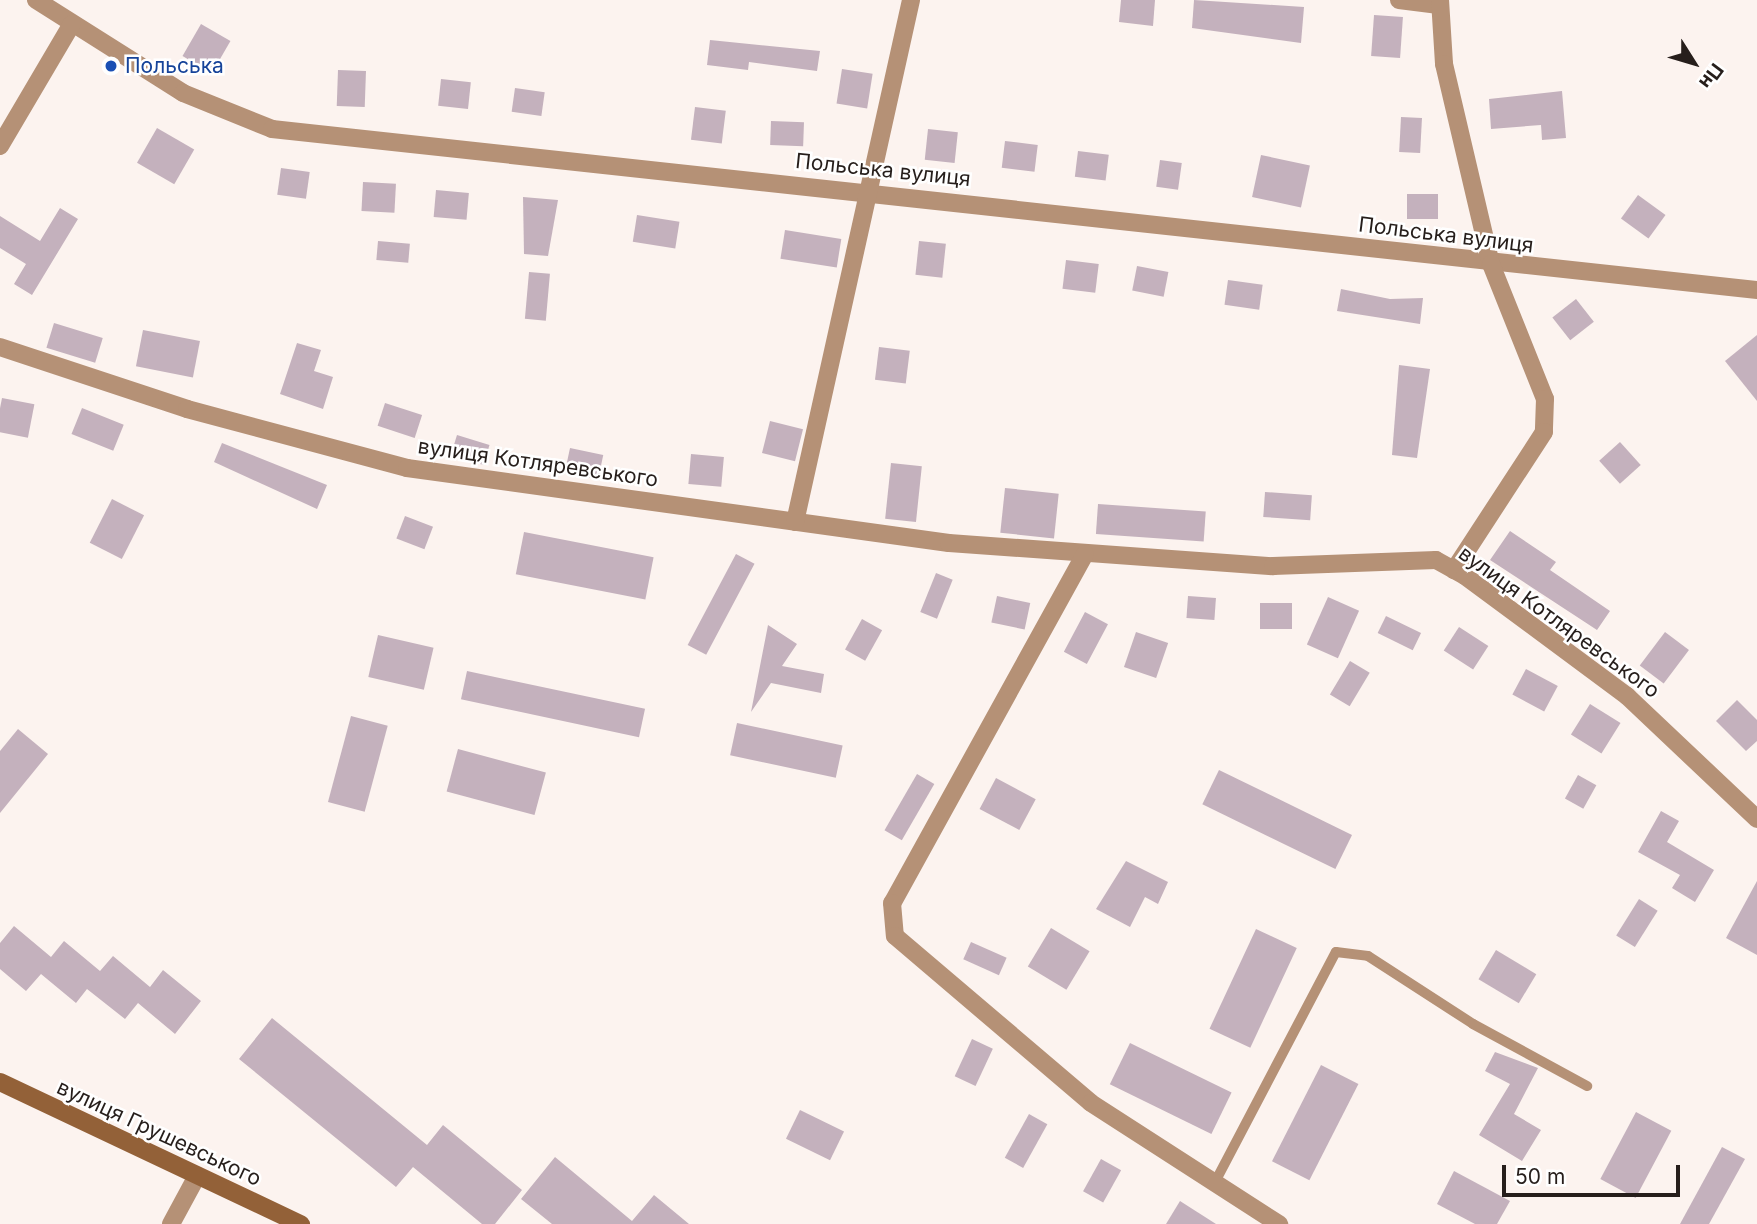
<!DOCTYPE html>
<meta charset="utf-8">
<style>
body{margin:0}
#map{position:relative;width:1757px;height:1224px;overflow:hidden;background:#fcf3ef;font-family:Inter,sans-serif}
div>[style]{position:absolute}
.building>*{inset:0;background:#c4b1bd;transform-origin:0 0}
.service>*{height:10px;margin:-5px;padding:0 5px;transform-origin:5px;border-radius:5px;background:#b59176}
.minor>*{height:18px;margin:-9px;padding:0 9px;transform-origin:9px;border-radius:9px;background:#b59176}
.secondary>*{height:18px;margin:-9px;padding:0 9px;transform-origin:9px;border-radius:9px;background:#936138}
.dots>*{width:19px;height:19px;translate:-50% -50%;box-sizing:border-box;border:4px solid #fff;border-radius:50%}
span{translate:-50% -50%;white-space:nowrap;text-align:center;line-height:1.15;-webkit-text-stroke:5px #fff;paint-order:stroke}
.transit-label{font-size:21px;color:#164399}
.left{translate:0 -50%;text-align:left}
.street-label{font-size:21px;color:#261e1b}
.north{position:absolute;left:1659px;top:28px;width:70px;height:70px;-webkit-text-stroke:5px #fff;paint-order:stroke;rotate:127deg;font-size:19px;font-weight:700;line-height:28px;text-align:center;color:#261e1b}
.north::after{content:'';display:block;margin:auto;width:24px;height:32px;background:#261e1b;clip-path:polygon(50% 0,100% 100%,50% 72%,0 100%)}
.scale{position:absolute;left:1502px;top:1165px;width:178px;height:32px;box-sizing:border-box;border:4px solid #261e1b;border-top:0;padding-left:9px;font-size:21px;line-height:24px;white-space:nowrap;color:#261e1b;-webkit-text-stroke:5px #fff;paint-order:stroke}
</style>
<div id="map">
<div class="building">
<div style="clip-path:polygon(1121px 0,1155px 0,1153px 26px,1119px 22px)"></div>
<div style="clip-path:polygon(1194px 0,1304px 7px,1301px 43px,1192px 28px)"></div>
<div style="left:1374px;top:15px;width:29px;height:41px;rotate:4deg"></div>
<div style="left:201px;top:24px;width:34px;height:37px;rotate:30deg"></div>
<div style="clip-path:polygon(710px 40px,820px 51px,817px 71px,749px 62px,748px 70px,707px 65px)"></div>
<div style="left:842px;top:69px;width:31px;height:35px;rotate:9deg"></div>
<div style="left:338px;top:70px;width:28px;height:36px;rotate:2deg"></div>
<div style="left:441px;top:79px;width:30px;height:27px;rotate:6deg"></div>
<div style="left:515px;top:88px;width:30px;height:24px;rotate:8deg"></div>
<div style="clip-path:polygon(1562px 91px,1566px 138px,1542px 140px,1541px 125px,1491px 129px,1489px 99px)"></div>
<div style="left:695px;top:107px;width:31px;height:33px;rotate:7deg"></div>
<div style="left:1401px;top:117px;width:21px;height:35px;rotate:3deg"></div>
<div style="left:771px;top:121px;width:33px;height:24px;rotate:2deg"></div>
<div style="left:157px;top:128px;width:43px;height:40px;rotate:30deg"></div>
<div style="left:928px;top:129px;width:30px;height:31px;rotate:6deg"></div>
<div style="left:1005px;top:141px;width:33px;height:27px;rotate:7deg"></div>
<div style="left:1078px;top:151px;width:31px;height:26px;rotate:7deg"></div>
<div style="left:1261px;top:155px;width:50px;height:43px;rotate:12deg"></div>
<div style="left:1160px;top:160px;width:22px;height:27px;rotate:8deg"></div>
<div style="left:281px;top:168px;width:29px;height:27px;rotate:8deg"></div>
<div style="left:363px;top:182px;width:33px;height:29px;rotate:3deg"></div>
<div style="left:436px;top:190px;width:33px;height:27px;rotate:5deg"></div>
<div style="left:1438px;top:194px;width:25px;height:31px;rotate:90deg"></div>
<div style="left:1638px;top:195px;width:34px;height:29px;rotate:36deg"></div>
<div style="clip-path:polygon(523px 197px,558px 200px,548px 256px,524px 254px)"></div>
<div style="clip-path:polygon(60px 208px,78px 219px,32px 295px,14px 284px,26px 264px,0 248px,0 216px,40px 241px)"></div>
<div style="left:637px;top:215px;width:43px;height:27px;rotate:9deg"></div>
<div style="left:785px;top:230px;width:57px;height:29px;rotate:9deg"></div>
<div style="left:378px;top:241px;width:32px;height:19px;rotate:5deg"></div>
<div style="left:919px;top:241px;width:27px;height:34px;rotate:6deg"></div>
<div style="left:1066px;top:260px;width:33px;height:29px;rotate:7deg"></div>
<div style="left:1137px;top:266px;width:32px;height:25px;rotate:11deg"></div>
<div style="left:529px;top:272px;width:21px;height:47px;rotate:5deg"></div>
<div style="left:1228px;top:280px;width:35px;height:25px;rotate:8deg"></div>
<div style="clip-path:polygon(1341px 289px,1390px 299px,1423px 298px,1420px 324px,1337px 311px)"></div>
<div style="left:1576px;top:299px;width:29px;height:30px;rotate:52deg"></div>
<div style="left:54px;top:323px;width:51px;height:26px;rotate:17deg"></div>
<div style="left:143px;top:330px;width:58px;height:37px;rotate:11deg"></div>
<div style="clip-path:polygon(1757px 335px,1757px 401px,1725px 361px)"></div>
<div style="clip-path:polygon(297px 343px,321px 350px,314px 371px,333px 377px,323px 409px,280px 394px)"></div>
<div style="left:879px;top:347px;width:31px;height:33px;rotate:7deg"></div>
<div style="clip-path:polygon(1399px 365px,1430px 369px,1417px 458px,1392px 455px)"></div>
<div style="left:2px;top:398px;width:33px;height:34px;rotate:11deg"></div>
<div style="left:385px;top:403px;width:39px;height:24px;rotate:18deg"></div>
<div style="left:82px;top:408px;width:45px;height:28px;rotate:22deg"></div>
<div style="left:770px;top:421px;width:34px;height:33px;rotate:14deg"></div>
<div style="left:457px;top:435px;width:34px;height:21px;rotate:17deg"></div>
<div style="left:1620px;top:442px;width:31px;height:28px;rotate:48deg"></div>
<div style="clip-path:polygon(222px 443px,327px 485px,317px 509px,214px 462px)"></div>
<div style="left:570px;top:448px;width:34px;height:25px;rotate:12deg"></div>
<div style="left:691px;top:454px;width:33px;height:30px;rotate:5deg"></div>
<div style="left:891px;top:463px;width:31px;height:56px;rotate:6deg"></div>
<div style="left:1005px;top:488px;width:54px;height:45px;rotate:6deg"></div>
<div style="left:1265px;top:492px;width:47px;height:25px;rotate:4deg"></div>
<div style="left:112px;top:499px;width:36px;height:49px;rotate:27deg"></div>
<div style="left:1098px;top:504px;width:108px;height:30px;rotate:4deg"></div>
<div style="left:405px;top:516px;width:30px;height:24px;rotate:21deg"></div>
<div style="clip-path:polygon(1510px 531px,1556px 562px,1550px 570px,1610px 611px,1597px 630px,1490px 560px)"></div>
<div style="left:524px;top:532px;width:132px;height:43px;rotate:11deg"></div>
<div style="left:736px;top:554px;width:21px;height:103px;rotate:28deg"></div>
<div style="left:936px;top:573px;width:18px;height:42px;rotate:22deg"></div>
<div style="left:997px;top:596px;width:34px;height:27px;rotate:12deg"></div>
<div style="left:1188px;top:596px;width:28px;height:22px;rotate:4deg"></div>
<div style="left:1328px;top:597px;width:34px;height:52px;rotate:24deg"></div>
<div style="left:1260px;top:603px;width:32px;height:26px"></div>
<div style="left:1085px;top:612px;width:26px;height:45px;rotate:28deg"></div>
<div style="left:1386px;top:616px;width:39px;height:19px;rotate:26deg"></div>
<div style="left:862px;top:619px;width:23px;height:35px;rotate:29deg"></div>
<div style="clip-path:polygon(768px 625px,797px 644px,782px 666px,824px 674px,821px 693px,771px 683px,751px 712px)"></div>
<div style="left:1459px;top:627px;width:35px;height:28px;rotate:33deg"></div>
<div style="left:1136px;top:632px;width:34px;height:37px;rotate:19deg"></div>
<div style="left:1665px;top:632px;width:30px;height:42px;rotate:37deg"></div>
<div style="left:378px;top:635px;width:57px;height:43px;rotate:13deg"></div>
<div style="left:1350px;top:661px;width:23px;height:39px;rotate:31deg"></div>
<div style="left:1526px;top:669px;width:36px;height:29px;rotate:28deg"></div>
<div style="left:467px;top:671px;width:182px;height:29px;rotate:12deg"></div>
<div style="clip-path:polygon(1737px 700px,1757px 720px,1757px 741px,1746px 751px,1716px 721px)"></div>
<div style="left:1590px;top:704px;width:36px;height:36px;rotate:32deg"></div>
<div style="left:351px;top:716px;width:38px;height:89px;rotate:15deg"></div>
<div style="left:737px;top:723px;width:108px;height:33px;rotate:12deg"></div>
<div style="clip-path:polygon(18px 729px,48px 754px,0 813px,0 751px)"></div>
<div style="left:458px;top:749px;width:91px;height:44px;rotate:15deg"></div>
<div style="left:1219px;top:770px;width:148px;height:38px;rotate:26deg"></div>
<div style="left:917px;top:774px;width:20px;height:65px;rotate:30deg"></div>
<div style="left:1578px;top:775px;width:21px;height:27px;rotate:29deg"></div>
<div style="left:996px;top:778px;width:45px;height:35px;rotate:28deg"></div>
<div style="clip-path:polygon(1661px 811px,1679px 821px,1667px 842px,1714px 870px,1695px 902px,1672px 888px,1680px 875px,1638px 852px)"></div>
<div style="clip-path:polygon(1126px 861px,1168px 882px,1158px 904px,1145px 897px,1130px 927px,1096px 909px)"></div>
<div style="clip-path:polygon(1757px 881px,1757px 955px,1726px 938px)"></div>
<div style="left:1639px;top:899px;width:22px;height:43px;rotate:32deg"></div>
<div style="clip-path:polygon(14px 926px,51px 957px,64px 941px,100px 971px,113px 956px,150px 987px,163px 970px,201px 1001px,175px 1034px,138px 1003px,125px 1019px,87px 989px,76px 1003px,41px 974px,26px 991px,0 969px,0 943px)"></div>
<div style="left:1051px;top:928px;width:45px;height:45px;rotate:31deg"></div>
<div style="left:1256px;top:929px;width:45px;height:110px;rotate:25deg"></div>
<div style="left:971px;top:942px;width:39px;height:19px;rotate:24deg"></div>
<div style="left:1496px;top:950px;width:47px;height:34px;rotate:31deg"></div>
<div style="clip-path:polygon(272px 1018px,427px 1145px,443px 1125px,522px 1190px,495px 1224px,482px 1224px,413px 1167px,396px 1187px,239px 1059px)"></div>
<div style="left:972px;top:1039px;width:23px;height:41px;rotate:25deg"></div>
<div style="left:1130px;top:1043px;width:113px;height:46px;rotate:26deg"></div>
<div style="clip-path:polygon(1495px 1052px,1538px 1068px,1514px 1114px,1541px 1130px,1522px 1161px,1479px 1135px,1510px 1084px,1485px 1071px)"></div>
<div style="left:1321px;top:1065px;width:42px;height:108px;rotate:27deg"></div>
<div style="left:800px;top:1110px;width:49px;height:32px;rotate:26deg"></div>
<div style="left:1636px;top:1112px;width:40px;height:76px;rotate:28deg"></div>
<div style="left:1029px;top:1114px;width:21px;height:50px;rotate:29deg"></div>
<div style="clip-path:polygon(1722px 1147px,1745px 1159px,1709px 1224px,1680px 1224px)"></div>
<div style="clip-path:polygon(555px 1157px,632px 1221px,654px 1195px,689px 1224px,552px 1224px,521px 1199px)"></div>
<div style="left:1101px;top:1159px;width:23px;height:37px;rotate:29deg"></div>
<div style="clip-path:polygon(1454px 1171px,1510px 1201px,1497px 1224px,1475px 1224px,1437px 1204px)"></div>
<div style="clip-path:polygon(1180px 1201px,1216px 1224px,1166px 1224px)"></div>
</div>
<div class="service">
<div style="left:1214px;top:1184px;width:262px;rotate:-62.3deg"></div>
<div style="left:1336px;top:952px;width:32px;rotate:7deg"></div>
<div style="left:1368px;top:956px;width:125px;rotate:32.9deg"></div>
<div style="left:1473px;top:1024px;width:130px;rotate:28.5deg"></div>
</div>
<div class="minor">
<div style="left:36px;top:0;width:174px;rotate:32.3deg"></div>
<div style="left:183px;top:93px;width:96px;rotate:22deg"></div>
<div style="left:272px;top:129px;width:1494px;rotate:6.19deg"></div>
<div style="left:1399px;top:0;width:40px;rotate:7.1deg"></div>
<div style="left:1440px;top:0;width:64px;rotate:86.4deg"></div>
<div style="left:1444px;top:64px;width:205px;rotate:76.8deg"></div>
<div style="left:1491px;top:264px;width:145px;rotate:68.2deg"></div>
<div style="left:1545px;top:399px;width:33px;rotate:92deg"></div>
<div style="left:1544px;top:432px;width:165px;rotate:123.1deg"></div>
<div style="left:0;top:146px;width:142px;rotate:-59.5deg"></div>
<div style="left:0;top:347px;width:197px;rotate:18.3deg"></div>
<div style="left:187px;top:409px;width:228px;rotate:15deg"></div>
<div style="left:407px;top:468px;width:547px;rotate:7.88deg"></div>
<div style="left:949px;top:543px;width:325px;rotate:4.1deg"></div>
<div style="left:1273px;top:566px;width:163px;rotate:-2.1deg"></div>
<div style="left:1436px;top:560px;width:33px;rotate:29deg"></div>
<div style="left:1465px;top:576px;width:202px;rotate:36.5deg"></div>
<div style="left:1627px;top:696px;width:179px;rotate:43.4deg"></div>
<div style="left:795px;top:522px;width:535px;rotate:-77.47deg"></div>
<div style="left:1085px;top:554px;width:399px;rotate:118.9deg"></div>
<div style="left:892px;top:903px;width:33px;rotate:85deg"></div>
<div style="left:895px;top:936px;width:257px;rotate:40.4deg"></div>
<div style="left:1091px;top:1103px;width:224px;rotate:32.8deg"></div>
<div style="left:171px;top:1224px;width:55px;rotate:-61.6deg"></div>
</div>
<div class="secondary">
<div style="left:0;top:1082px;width:333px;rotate:25.3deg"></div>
</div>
<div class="dots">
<div style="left:111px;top:66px;background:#1a4fb4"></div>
</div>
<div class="transit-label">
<span class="left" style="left:125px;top:66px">Польська</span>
</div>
<div class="street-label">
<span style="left:883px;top:170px;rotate:6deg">Польська вулиця</span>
<span style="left:1446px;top:235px;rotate:7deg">Польська вулиця</span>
<span style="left:538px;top:463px;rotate:8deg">вулиця Котляревського</span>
<span style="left:1559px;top:622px;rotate:36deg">вулиця Котляревського</span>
<span style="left:159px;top:1133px;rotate:25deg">вулиця Грушевського</span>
</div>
<div class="north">Пн</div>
<div class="scale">50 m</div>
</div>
